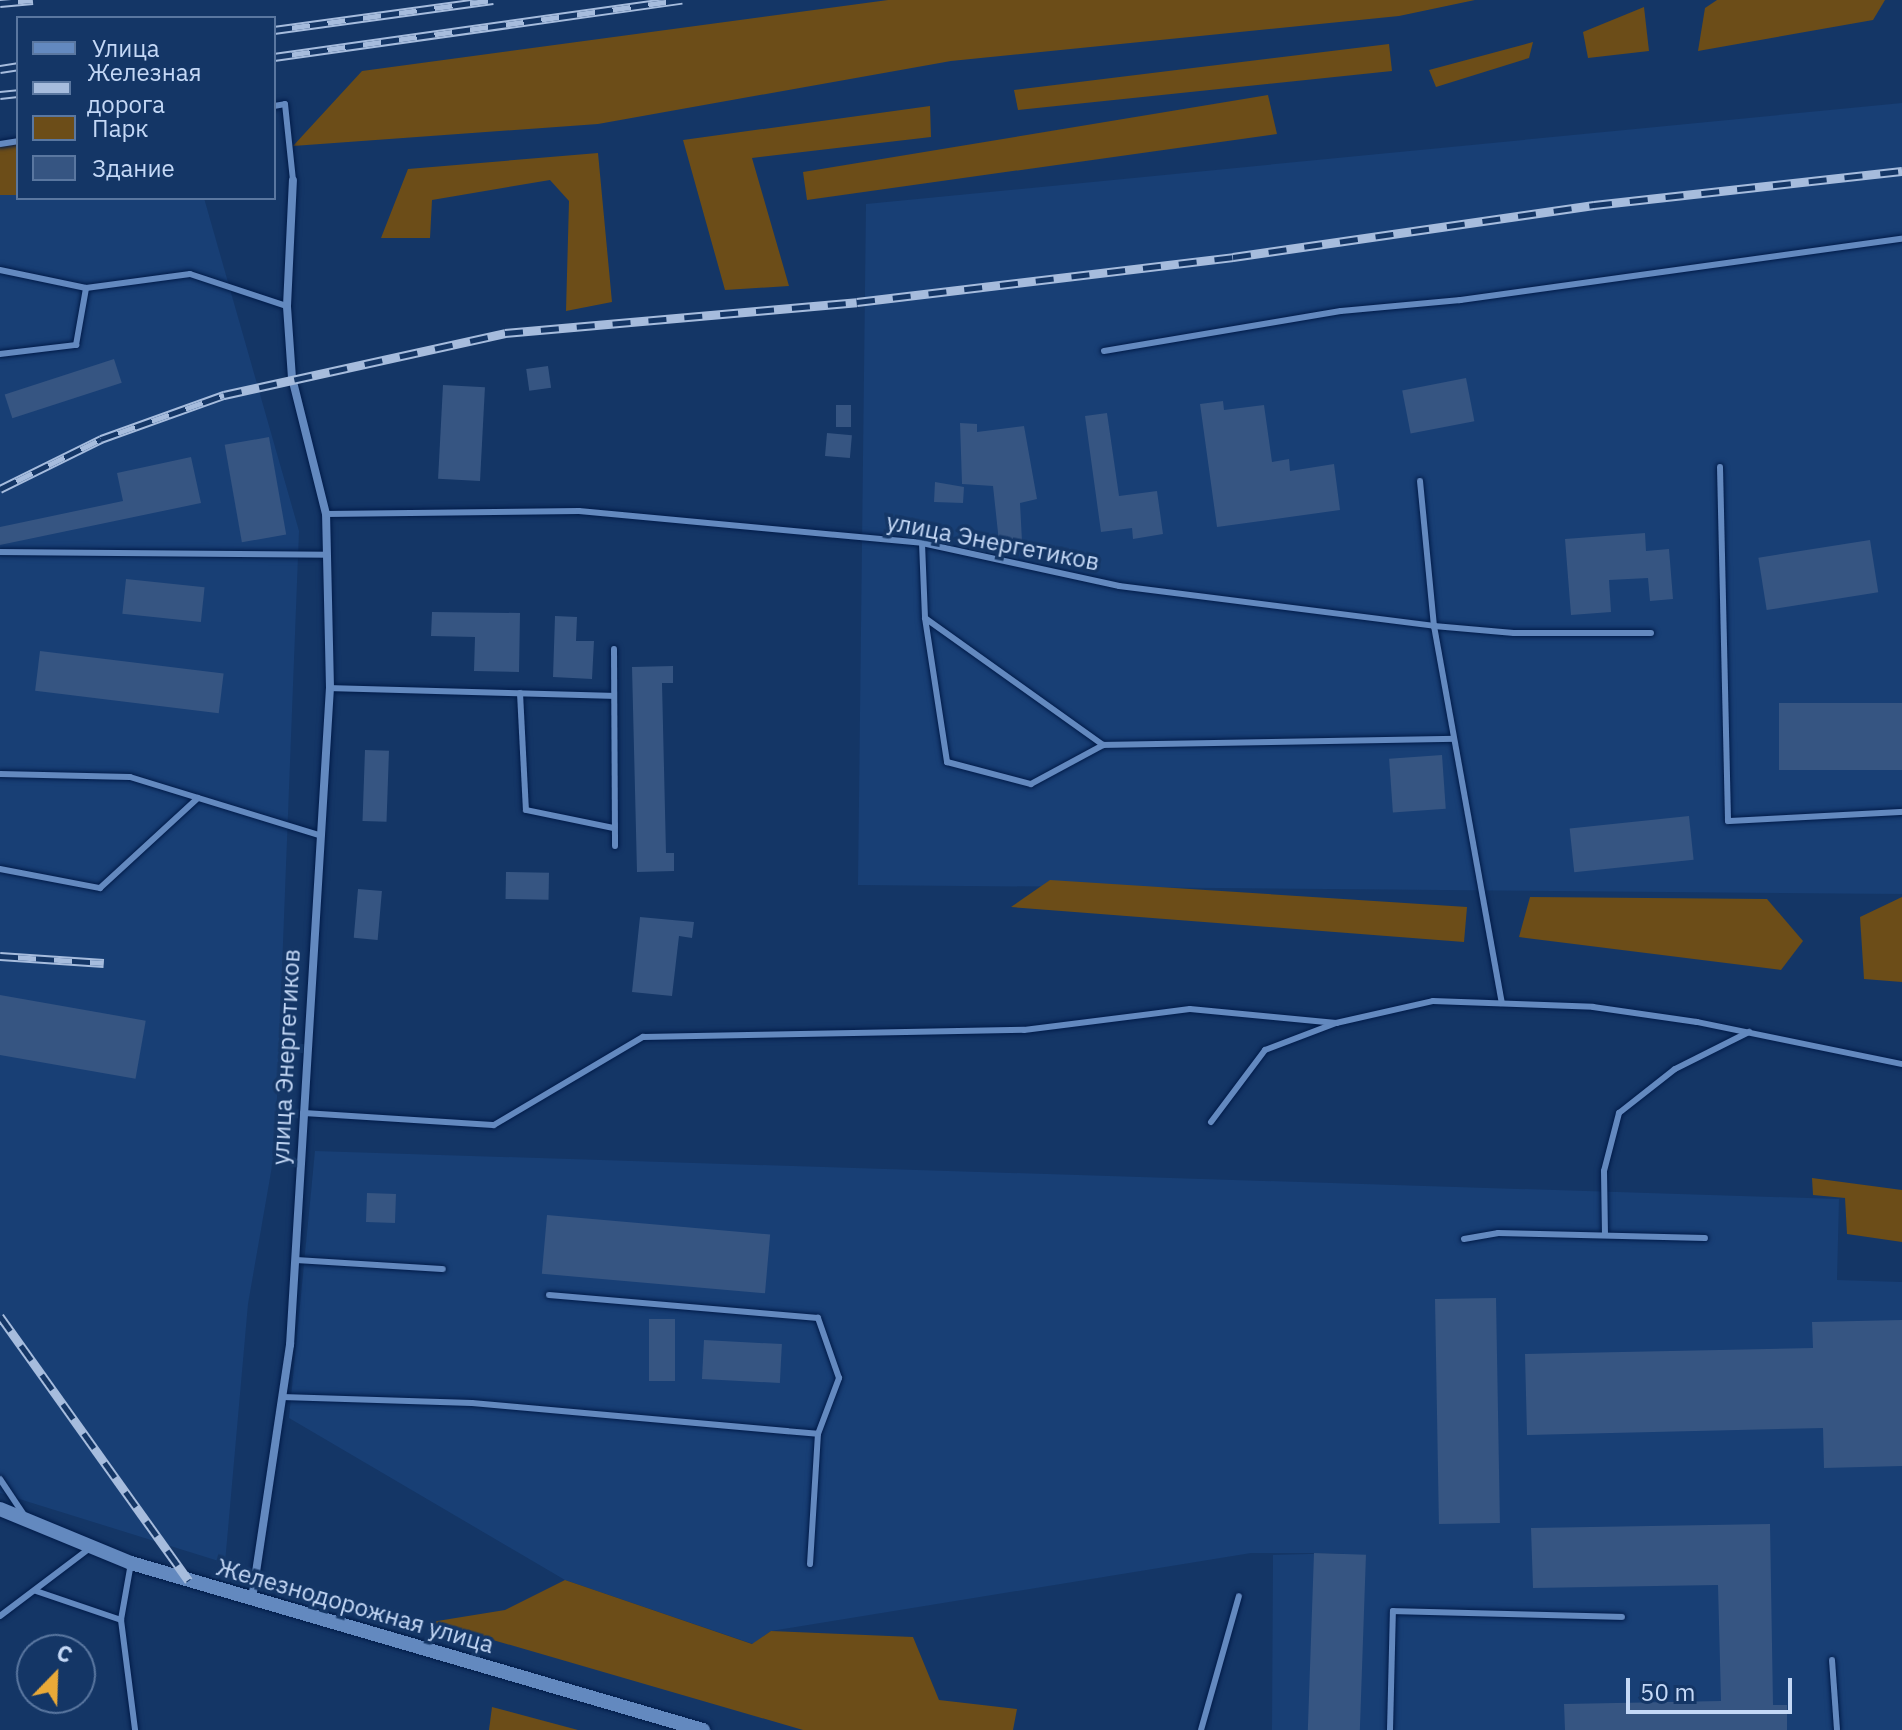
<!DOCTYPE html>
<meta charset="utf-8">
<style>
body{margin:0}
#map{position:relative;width:1902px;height:1730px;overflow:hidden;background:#143666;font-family:"IBM Plex Sans",sans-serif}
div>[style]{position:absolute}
.built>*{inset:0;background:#183f75}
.green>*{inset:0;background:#6c4d18;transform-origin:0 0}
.building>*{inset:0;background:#365582;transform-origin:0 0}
.roads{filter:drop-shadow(0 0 2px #001b49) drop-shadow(0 0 2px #001b49)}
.service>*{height:6px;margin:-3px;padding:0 3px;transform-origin:3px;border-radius:3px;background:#6389bf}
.minor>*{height:8px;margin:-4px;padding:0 4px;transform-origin:4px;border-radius:4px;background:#6389bf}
.tertiary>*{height:14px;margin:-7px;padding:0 7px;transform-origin:7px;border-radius:7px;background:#6389bf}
.rail>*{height:9px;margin-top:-4.5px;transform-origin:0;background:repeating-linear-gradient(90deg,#143666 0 18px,#a6bcdd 0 36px);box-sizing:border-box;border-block:2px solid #a6bcdd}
span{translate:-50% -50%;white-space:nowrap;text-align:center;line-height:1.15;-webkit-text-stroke:7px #143666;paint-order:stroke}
.street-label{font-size:24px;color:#c4d8f6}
.legend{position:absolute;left:16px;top:16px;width:260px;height:184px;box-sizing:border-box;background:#143666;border:2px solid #5a77a0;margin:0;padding:10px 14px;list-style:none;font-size:24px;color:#c4d8f6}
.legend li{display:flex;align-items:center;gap:16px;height:40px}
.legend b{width:40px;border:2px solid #5a77a0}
.north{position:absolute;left:16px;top:1634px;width:80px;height:80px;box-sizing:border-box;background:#143666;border:2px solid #5a77a0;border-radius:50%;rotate:23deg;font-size:22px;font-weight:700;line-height:32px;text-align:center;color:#c4d8f6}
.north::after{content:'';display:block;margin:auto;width:28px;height:36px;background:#eaaa38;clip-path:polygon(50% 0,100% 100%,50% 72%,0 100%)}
.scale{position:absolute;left:1626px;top:1678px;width:166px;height:36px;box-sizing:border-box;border:4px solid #c4d8f6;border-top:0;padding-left:10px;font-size:24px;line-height:28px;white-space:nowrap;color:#c4d8f6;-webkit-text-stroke:6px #143666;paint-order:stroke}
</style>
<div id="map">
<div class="built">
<div style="clip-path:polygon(1902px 103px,1902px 894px,858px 885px,866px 204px)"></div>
<div style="clip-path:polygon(18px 161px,18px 198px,204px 198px,299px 531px,275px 1149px,248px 1304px,225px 1563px,0 1493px,0 163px)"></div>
<div style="clip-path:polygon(315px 1151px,1839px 1199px,1837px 1280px,1902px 1282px,1902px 1730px,1272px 1730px,1273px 1555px,1345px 1553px,1251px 1553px,771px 1631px,753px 1644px,565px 1580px,289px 1418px)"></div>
</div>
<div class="green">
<div style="clip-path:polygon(888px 0,1475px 0,1399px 16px,951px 61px,598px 124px,293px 146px,362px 71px)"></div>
<div style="clip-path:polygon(1717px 0,1885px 0,1873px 20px,1698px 51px,1705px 8px)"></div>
<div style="clip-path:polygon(1644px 7px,1649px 51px,1588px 58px,1583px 32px)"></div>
<div style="clip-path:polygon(1533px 42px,1529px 58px,1436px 87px,1429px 70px)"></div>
<div style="clip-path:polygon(1389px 44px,1392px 71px,1018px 110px,1014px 90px)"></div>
<div style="clip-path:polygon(1268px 95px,1277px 134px,807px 200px,803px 172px)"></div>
<div style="clip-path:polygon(930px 106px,931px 137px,752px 158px,789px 286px,725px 290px,683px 140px)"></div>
<div style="left:18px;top:142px;width:53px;height:18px;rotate:90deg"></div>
<div style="clip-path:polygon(598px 153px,612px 302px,566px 311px,569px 201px,550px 180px,432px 200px,430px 238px,381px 238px,408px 169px)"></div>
<div style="clip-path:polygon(1050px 880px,1467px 907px,1464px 942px,1011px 907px)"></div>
<div style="clip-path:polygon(1530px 897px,1767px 899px,1803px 941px,1781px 970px,1519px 937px)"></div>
<div style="clip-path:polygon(1902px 897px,1902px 982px,1864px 979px,1860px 917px)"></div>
<div style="clip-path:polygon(1812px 1178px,1902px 1190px,1902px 1242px,1847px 1234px,1845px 1198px,1813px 1195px)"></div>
<div style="clip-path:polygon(565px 1580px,752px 1644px,771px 1631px,913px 1637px,939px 1700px,1017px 1709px,1013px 1730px,803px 1730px,431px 1622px,505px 1610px)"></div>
<div style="clip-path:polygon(492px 1707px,578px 1730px,489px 1730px)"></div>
</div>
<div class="building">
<div style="left:114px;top:359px;width:25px;height:115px;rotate:72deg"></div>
<div style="left:548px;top:366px;width:22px;height:22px;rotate:82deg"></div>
<div style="left:1466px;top:378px;width:44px;height:65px;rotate:79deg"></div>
<div style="left:443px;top:385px;width:42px;height:94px;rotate:3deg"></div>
<div style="clip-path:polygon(1223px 401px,1224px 410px,1264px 405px,1272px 462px,1289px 459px,1290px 471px,1334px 464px,1340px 510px,1217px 527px,1200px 404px)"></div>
<div style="left:836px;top:405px;width:15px;height:22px"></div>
<div style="clip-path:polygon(1107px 413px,1119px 496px,1157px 491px,1163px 534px,1133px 539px,1132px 528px,1101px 532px,1085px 416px)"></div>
<div style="clip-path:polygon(960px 423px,977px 424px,977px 432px,1024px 426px,1037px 499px,1020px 503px,1022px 541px,999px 542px,993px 486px,962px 484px)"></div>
<div style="left:827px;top:433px;width:25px;height:23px;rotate:5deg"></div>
<div style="left:269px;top:437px;width:99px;height:45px;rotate:80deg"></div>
<div style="clip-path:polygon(191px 457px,201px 503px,0 545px,0 527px,123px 501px,117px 473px)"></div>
<div style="clip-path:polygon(935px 482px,964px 487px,963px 503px,934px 502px)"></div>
<div style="clip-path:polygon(1645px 533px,1646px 551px,1669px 549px,1673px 599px,1650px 601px,1648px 578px,1609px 580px,1611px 612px,1571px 615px,1565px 539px)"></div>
<div style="left:1870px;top:540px;width:53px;height:113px;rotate:81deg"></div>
<div style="left:126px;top:579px;width:79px;height:35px;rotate:6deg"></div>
<div style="clip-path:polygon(432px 612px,520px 613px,519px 672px,474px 671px,475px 637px,431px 636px)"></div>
<div style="clip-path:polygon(555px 616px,577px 617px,576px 641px,594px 641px,592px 679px,553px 677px)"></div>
<div style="left:40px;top:651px;width:185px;height:40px;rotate:7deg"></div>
<div style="clip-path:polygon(673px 666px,673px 683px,662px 683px,666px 853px,674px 853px,674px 871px,637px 872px,632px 667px)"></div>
<div style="left:1902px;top:703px;width:67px;height:123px;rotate:90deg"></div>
<div style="left:365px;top:750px;width:24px;height:71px;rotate:2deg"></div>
<div style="left:1442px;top:755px;width:54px;height:53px;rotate:86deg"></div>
<div style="left:1689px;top:816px;width:44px;height:120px;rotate:84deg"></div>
<div style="left:506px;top:872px;width:43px;height:27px;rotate:1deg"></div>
<div style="left:358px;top:889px;width:24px;height:49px;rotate:5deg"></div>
<div style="clip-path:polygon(640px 917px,694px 922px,692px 938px,679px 936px,672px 996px,632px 992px)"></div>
<div style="left:0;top:995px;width:148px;height:59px;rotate:10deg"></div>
<div style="left:367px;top:1193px;width:29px;height:29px;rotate:2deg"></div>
<div style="left:547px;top:1215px;width:224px;height:59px;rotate:5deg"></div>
<div style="left:1496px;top:1298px;width:225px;height:61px;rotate:89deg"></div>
<div style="left:649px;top:1319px;width:26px;height:62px"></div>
<div style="clip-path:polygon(1902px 1320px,1902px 1466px,1824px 1468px,1823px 1428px,1527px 1435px,1525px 1354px,1813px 1348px,1812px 1322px)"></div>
<div style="left:704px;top:1340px;width:78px;height:39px;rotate:3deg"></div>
<div style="clip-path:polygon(1770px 1524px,1773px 1705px,1787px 1705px,1787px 1730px,1565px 1730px,1564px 1704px,1721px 1701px,1718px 1585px,1533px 1588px,1531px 1528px)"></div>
<div style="left:1314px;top:1553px;width:52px;height:177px;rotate:2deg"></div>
</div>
<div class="roads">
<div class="service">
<div style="left:274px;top:106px;width:11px;rotate:-10deg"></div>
<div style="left:285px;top:104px;width:76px;rotate:84deg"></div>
<div style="left:0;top:144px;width:18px;rotate:-9deg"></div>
<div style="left:0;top:270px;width:88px;rotate:11.8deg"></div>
<div style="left:86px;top:288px;width:105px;rotate:-7.7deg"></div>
<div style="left:190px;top:274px;width:102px;rotate:18.3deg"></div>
<div style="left:1104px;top:351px;width:240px;rotate:-9.6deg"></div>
<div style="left:1341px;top:311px;width:120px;rotate:-5.3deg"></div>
<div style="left:1460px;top:300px;width:446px;rotate:-7.9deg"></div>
<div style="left:0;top:354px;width:77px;rotate:-6.8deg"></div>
<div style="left:76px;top:345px;width:58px;rotate:-80deg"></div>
<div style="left:1720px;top:467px;width:354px;rotate:88.7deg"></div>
<div style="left:1728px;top:821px;width:174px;rotate:-3deg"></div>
<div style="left:1420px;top:481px;width:146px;rotate:84.5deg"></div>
<div style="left:1434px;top:626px;width:383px;rotate:79.8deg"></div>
<div style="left:326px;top:514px;width:253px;rotate:-0.7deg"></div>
<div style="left:579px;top:511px;width:344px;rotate:5.3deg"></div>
<div style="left:922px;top:543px;width:202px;rotate:12.3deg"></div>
<div style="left:1119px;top:586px;width:318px;rotate:7.2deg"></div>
<div style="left:1434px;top:626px;width:80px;rotate:5deg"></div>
<div style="left:1514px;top:633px;width:137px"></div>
<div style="left:922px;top:543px;width:75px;rotate:87.7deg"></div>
<div style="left:925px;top:618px;width:219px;rotate:35.5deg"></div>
<div style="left:1103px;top:745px;width:351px;rotate:-1deg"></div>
<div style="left:0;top:552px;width:326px;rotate:0.5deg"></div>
<div style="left:925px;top:618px;width:146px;rotate:81.3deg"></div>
<div style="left:947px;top:762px;width:87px;rotate:14.7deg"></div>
<div style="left:1031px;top:784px;width:82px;rotate:-28.4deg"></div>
<div style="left:614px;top:649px;width:197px;rotate:89.7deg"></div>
<div style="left:330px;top:688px;width:284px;rotate:1.6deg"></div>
<div style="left:520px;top:693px;width:117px;rotate:87.1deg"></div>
<div style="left:526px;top:810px;width:90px;rotate:11.6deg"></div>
<div style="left:0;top:774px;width:130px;rotate:1.3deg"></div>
<div style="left:130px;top:777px;width:198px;rotate:17.1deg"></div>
<div style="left:0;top:869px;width:102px;rotate:10.8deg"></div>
<div style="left:100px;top:888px;width:133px;rotate:-42.6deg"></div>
<div style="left:303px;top:1113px;width:191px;rotate:3.6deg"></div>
<div style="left:494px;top:1125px;width:173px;rotate:-30.6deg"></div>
<div style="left:643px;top:1037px;width:381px;rotate:-1.1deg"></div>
<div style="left:1024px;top:1030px;width:167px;rotate:-7.2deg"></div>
<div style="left:1190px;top:1009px;width:147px;rotate:5.5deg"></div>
<div style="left:1211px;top:1122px;width:90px;rotate:-53.1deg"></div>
<div style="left:1265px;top:1050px;width:76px;rotate:-20.8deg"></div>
<div style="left:1336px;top:1023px;width:99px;rotate:-12.8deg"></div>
<div style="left:1433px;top:1001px;width:160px;rotate:2.1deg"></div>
<div style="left:1593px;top:1007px;width:105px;rotate:8.2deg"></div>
<div style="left:1697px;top:1022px;width:209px;rotate:11.6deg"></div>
<div style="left:1605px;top:1235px;width:64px;rotate:-90.9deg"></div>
<div style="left:1604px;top:1171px;width:60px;rotate:-75.5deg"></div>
<div style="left:1619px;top:1113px;width:71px;rotate:-38.2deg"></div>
<div style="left:1675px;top:1069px;width:83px;rotate:-26.6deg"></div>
<div style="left:1464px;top:1239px;width:35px;rotate:-10deg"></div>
<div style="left:1498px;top:1233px;width:207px;rotate:1.4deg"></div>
<div style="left:295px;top:1260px;width:148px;rotate:3.5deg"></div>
<div style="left:282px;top:1397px;width:190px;rotate:1.8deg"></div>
<div style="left:472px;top:1403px;width:347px;rotate:5.1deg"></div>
<div style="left:818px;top:1434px;width:60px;rotate:-69.4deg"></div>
<div style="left:839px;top:1378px;width:64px;rotate:-109.3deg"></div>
<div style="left:818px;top:1318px;width:270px;rotate:-175.1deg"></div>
<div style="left:0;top:1479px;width:43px;rotate:56.3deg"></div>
<div style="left:131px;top:1563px;width:58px;rotate:100deg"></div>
<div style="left:121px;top:1620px;width:111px;rotate:82.7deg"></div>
<div style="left:810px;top:1564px;width:130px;rotate:-86.5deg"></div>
<div style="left:36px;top:1591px;width:90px;rotate:18.8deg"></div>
<div style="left:0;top:1616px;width:113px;rotate:-37.1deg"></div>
<div style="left:1832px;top:1660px;width:70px;rotate:85.9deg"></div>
<div style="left:1201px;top:1730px;width:139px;rotate:-74.2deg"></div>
<div style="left:1390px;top:1730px;width:119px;rotate:-88.6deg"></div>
<div style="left:1393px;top:1611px;width:229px;rotate:1.5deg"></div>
</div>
<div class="minor">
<div style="left:252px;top:1599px;width:257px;rotate:-81.5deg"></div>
<div style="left:290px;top:1345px;width:658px;rotate:-86.52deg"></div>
<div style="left:330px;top:688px;width:174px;rotate:-91.3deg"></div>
<div style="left:326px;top:514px;width:140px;rotate:-104deg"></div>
<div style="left:292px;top:378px;width:72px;rotate:-94deg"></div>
<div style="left:287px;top:306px;width:126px;rotate:-87.3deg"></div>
</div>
<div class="tertiary">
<div style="left:0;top:1509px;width:142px;rotate:22.4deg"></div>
<div style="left:131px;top:1563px;width:596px;rotate:16.28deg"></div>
</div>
</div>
<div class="rail">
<div style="left:0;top:3px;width:33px;rotate:-5deg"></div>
<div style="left:274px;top:30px;width:221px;rotate:-7.8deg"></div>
<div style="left:274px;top:57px;width:412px;rotate:-8deg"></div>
<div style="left:0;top:69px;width:18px;rotate:-9deg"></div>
<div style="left:0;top:95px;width:18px;rotate:-6deg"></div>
<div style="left:0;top:489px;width:113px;rotate:-26.3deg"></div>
<div style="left:101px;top:439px;width:131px;rotate:-19.7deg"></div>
<div style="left:224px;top:395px;width:288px;rotate:-12.4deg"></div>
<div style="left:505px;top:333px;width:353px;rotate:-5deg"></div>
<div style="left:857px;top:302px;width:379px;rotate:-6.8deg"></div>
<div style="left:1233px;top:257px;width:365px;rotate:-8.2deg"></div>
<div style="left:1594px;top:205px;width:310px;rotate:-6.3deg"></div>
<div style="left:0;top:956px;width:104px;rotate:3.9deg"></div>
<div style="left:0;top:1316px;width:325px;rotate:54.5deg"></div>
</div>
<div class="street-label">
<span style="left:993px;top:542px;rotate:11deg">улица Энергетиков</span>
<span style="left:286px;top:1057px;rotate:-87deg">улица Энергетиков</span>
<span style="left:355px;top:1606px;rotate:16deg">Железнодорожная улица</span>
</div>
<ul class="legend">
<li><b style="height:10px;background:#6389bf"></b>Улица</li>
<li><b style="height:10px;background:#a6bcdd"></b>Железная дорога</li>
<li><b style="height:22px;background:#6c4d18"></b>Парк</li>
<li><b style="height:22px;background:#365582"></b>Здание</li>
</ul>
<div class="north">С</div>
<div class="scale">50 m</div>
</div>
